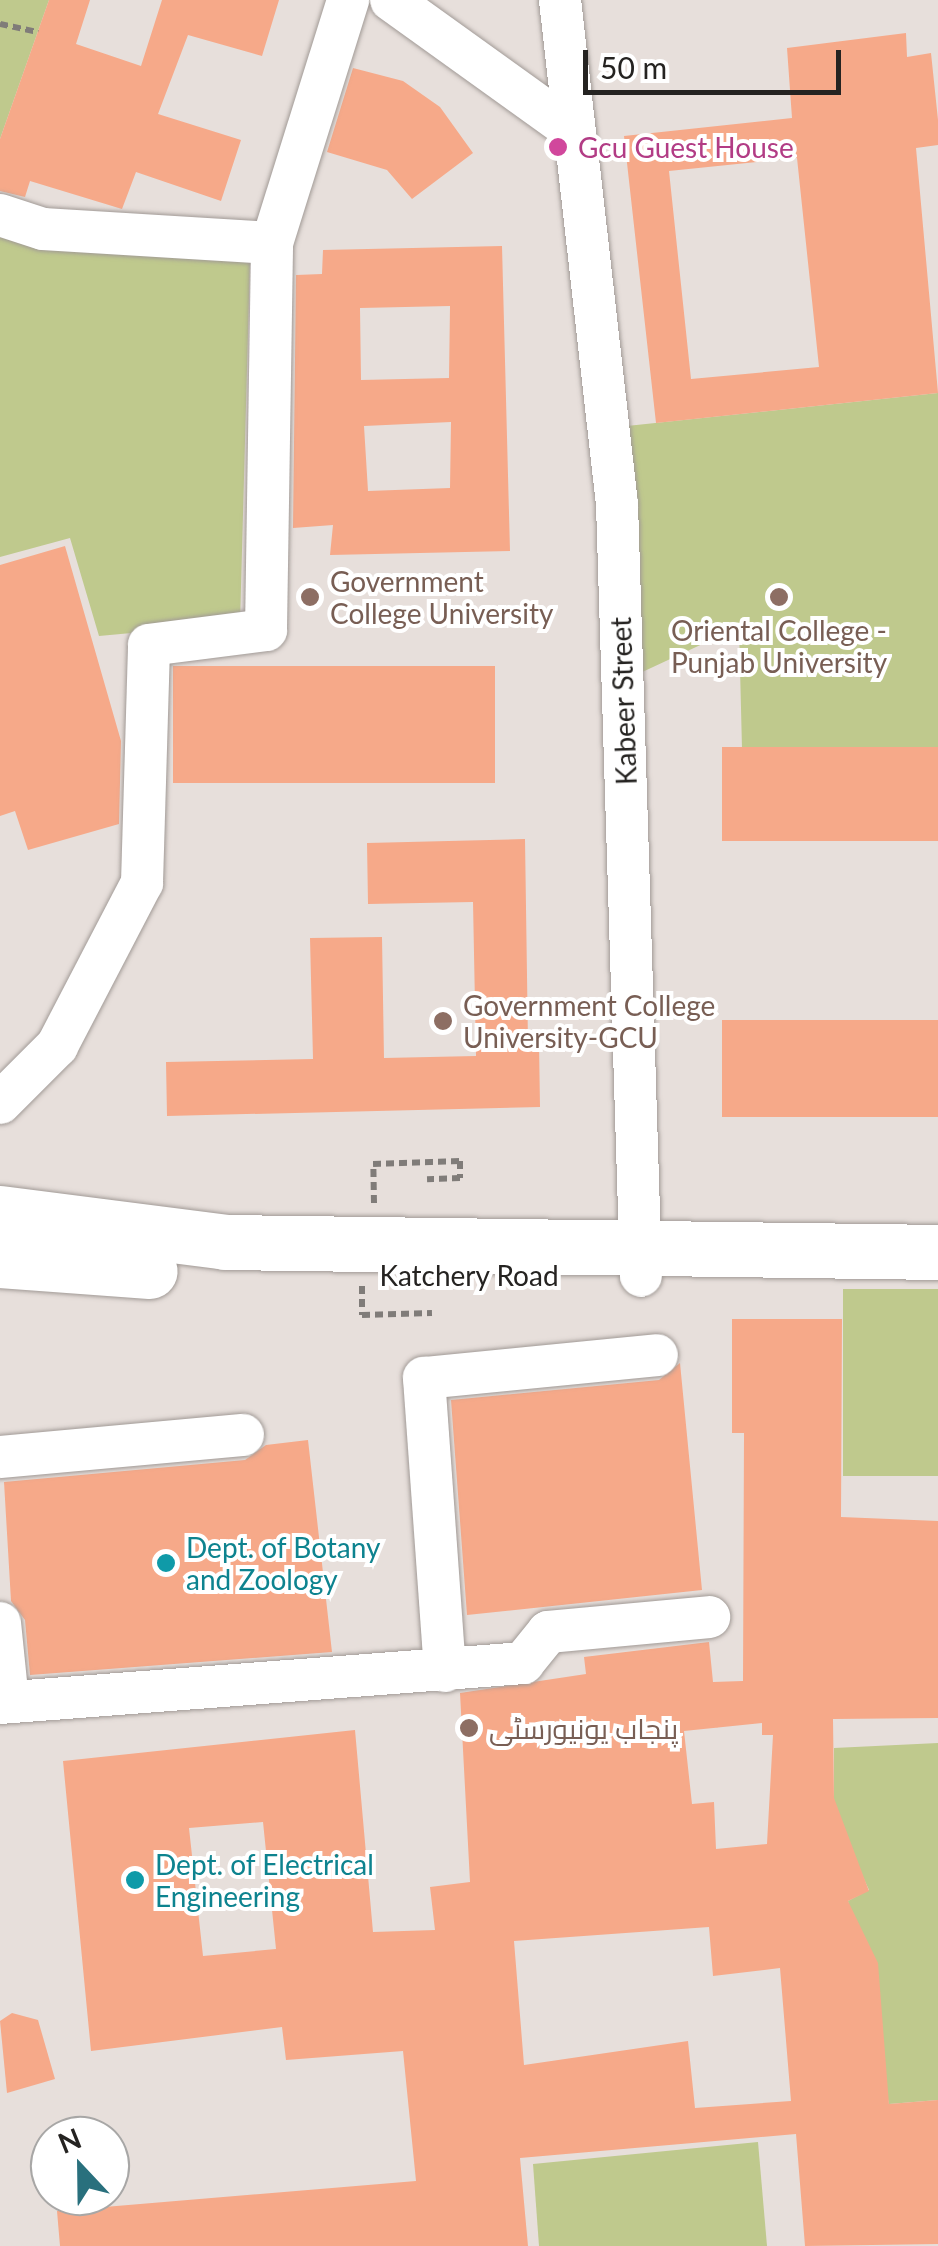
<!DOCTYPE html>
<meta charset="utf-8">
<style>
body{margin:0}
#map{position:relative;width:938px;height:2246px;overflow:hidden;background:#e7dfdb;font-family:Lato,Cairo,sans-serif}
div>[style]{position:absolute}
.green>*{inset:0;background:#bfc98d;transform-origin:0 0}
.building>*{inset:0;background:#f6a989;transform-origin:0 0}
.path>*{height:6px;margin-top:-3px;transform-origin:0;background:repeating-linear-gradient(90deg,#807c79 0 8px,transparent 0 13px)}
.roads{filter:drop-shadow(0 0 2px #a19a96) drop-shadow(0 0 2px #a19a96)}
.minor>*{height:42px;margin:-21px;padding:0 21px;transform-origin:21px;border-radius:21px;background:#fff}
.major>*{height:55px;margin:-27.5px;padding:0 27.5px;transform-origin:27.5px;border-radius:27.5px;background:#fff}
.dots>*{width:28px;height:28px;translate:-50% -50%;box-sizing:border-box;border:5px solid #fff;border-radius:50%}
span{translate:-50% -50%;white-space:nowrap;text-align:center;line-height:1.15;-webkit-text-stroke:8px #fff;paint-order:stroke}
.hotel-label{font-size:28px;color:#b23c85}
.left{translate:0 -50%;text-align:left}
.education-label{font-size:28px;color:#785e54}
.street-label{font-size:28px;color:#252321}
.culture-label{font-size:28px;color:#0d838f}
.north{position:absolute;left:30px;top:2116px;width:100px;height:100px;box-sizing:border-box;background:#fff;border:2px solid #a8a7a6;border-radius:50%;rotate:338deg;font-size:28px;font-weight:700;line-height:40px;text-align:center;color:#252321}
.north::after{content:'';display:block;margin:auto;width:35px;height:45px;background:#29707d;clip-path:polygon(50% 0,100% 100%,50% 72%,0 100%)}
.scale{position:absolute;left:583px;top:50px;width:258px;height:45px;box-sizing:border-box;border:5px solid #252321;border-top:0;padding-left:12px;font-size:30px;line-height:35px;white-space:nowrap;color:#252321;-webkit-text-stroke:8px #fff;paint-order:stroke}
</style>
<div id="map">
<div class="green">
<div style="clip-path:polygon(0 0,49px 0,0 139px)"></div>
<div style="clip-path:polygon(0 237px,250px 260px,240px 623px,99px 636px,70px 538px,0 557px)"></div>
<div style="clip-path:polygon(938px 393px,938px 747px,742px 749px,739px 627px,623px 681px,608px 428px)"></div>
<div style="left:843px;top:1289px;width:95px;height:187px"></div>
<div style="clip-path:polygon(938px 1743px,938px 2100px,889px 2104px,848px 1901px,869px 1890px,834px 1814px,834px 1748px)"></div>
<div style="clip-path:polygon(758px 2142px,767px 2246px,539px 2246px,533px 2164px)"></div>
</div>
<div class="building">
<div style="clip-path:polygon(49px 0,90px 0,76px 44px,141px 66px,162px 0,279px 0,262px 56px,188px 35px,158px 114px,241px 140px,221px 201px,136px 172px,122px 209px,30px 181px,25px 197px,0 191px,0 139px)"></div>
<div style="clip-path:polygon(evenodd,906px 33px,907px 57px,931px 53px,938px 120px,938px 145px,916px 148px,938px 393px,656px 423px,624px 136px,792px 118px,787px 48px,906px 33px,797px 158px,819px 367px,691px 379px,669px 171px,797px 158px)"></div>
<div style="clip-path:polygon(353px 68px,403px 81px,440px 107px,473px 153px,412px 199px,387px 170px,327px 152px)"></div>
<div style="clip-path:polygon(evenodd,502px 246px,510px 551px,330px 555px,333px 525px,293px 528px,296px 275px,322px 274px,323px 250px,502px 246px,450px 306px,449px 378px,361px 380px,360px 308px,450px 306px,502px 246px,451px 422px,450px 488px,368px 491px,364px 426px,451px 422px)"></div>
<div style="clip-path:polygon(65px 546px,121px 741px,119px 824px,28px 850px,15px 811px,0 816px,0 565px)"></div>
<div style="left:495px;top:666px;width:117px;height:322px;rotate:90deg"></div>
<div style="left:938px;top:747px;width:94px;height:216px;rotate:90deg"></div>
<div style="clip-path:polygon(525px 839px,528px 1043px,539px 1043px,540px 1107px,167px 1116px,166px 1062px,313px 1059px,310px 938px,382px 937px,384px 1058px,476px 1056px,473px 902px,368px 904px,367px 843px)"></div>
<div style="left:938px;top:1020px;width:97px;height:216px;rotate:90deg"></div>
<div style="clip-path:polygon(evenodd,732px 1319px,842px 1319px,841px 1517px,938px 1521px,938px 1718px,833px 1719px,834px 1798px,869px 1891px,848px 1901px,878px 1963px,889px 2104px,938px 2100px,938px 2244px,805px 2246px,796px 2134px,520px 2158px,528px 2246px,60px 2246px,57px 2211px,416px 2181px,403px 2051px,286px 2060px,282px 2027px,91px 2051px,63px 1761px,355px 1730px,373px 1932px,435px 1930px,430px 1887px,470px 1882px,460px 1693px,586px 1674px,584px 1657px,709px 1642px,713px 1682px,743px 1681px,744px 1433px,732px 1433px,732px 1319px,762px 1723px,762px 1735px,773px 1735px,767px 1844px,716px 1849px,714px 1802px,692px 1804px,684px 1731px,762px 1723px,732px 1319px,263px 1822px,276px 1949px,203px 1956px,189px 1828px,263px 1822px,732px 1319px,709px 1927px,713px 1976px,780px 1968px,791px 2101px,695px 2108px,688px 2041px,524px 2065px,514px 1941px,709px 1927px)"></div>
<div style="clip-path:polygon(680px 1363px,702px 1590px,467px 1615px,451px 1400px,659px 1380px)"></div>
<div style="clip-path:polygon(308px 1440px,332px 1652px,30px 1675px,25px 1620px,11px 1601px,4px 1482px,245px 1460px,266px 1445px)"></div>
<div style="clip-path:polygon(12px 2013px,38px 2020px,55px 2079px,7px 2093px,0 2021px)"></div>
</div>
<div class="path">
<div style="left:0;top:24px;width:39px;rotate:12deg"></div>
<div style="left:374px;top:1203px;width:39px;rotate:-91deg"></div>
<div style="left:373px;top:1164px;width:87px;rotate:-2deg"></div>
<div style="left:460px;top:1161px;width:17px;rotate:90deg"></div>
<div style="left:460px;top:1178px;width:33px;rotate:178deg"></div>
<div style="left:362px;top:1286px;width:29px;rotate:90deg"></div>
<div style="left:362px;top:1315px;width:70px;rotate:-1.6deg"></div>
</div>
<div class="roads">
<div class="minor">
<div style="left:391px;top:0;width:219px;rotate:35.7deg"></div>
<div style="left:560px;top:0;width:507px;rotate:83.55deg"></div>
<div style="left:617px;top:504px;width:772px;rotate:88.22deg"></div>
<div style="left:0;top:215px;width:45px;rotate:18deg"></div>
<div style="left:43px;top:229px;width:229px;rotate:3.5deg"></div>
<div style="left:0;top:1103px;width:81px;rotate:-45deg"></div>
<div style="left:57px;top:1046px;width:184px;rotate:-62.5deg"></div>
<div style="left:142px;top:883px;width:238px;rotate:-88.3deg"></div>
<div style="left:149px;top:645px;width:118px;rotate:-7.3deg"></div>
<div style="left:266px;top:630px;width:387px;rotate:-89.1deg"></div>
<div style="left:272px;top:243px;width:255px;rotate:-72.6deg"></div>
<div style="left:0;top:1457px;width:244px;rotate:-5.2deg"></div>
<div style="left:0;top:1623px;width:79px;rotate:84.2deg"></div>
<div style="left:445px;top:1671px;width:294px;rotate:-94.1deg"></div>
<div style="left:424px;top:1378px;width:234px;rotate:-5.6deg"></div>
<div style="left:0;top:1703px;width:525px;rotate:-4.37deg"></div>
<div style="left:523px;top:1663px;width:40px;rotate:-51deg"></div>
<div style="left:548px;top:1632px;width:162px;rotate:-5.3deg"></div>
</div>
<div class="major">
<div style="left:0;top:1213px;width:227px;rotate:7.3deg"></div>
<div style="left:225px;top:1242px;width:713px;rotate:0.8deg"></div>
<div style="left:0;top:1260px;width:150px;rotate:4.2deg"></div>
</div>
</div>
<div class="dots">
<div style="left:558px;top:147px;background:#d1479c"></div>
<div style="left:310px;top:597px;background:#8d6e63"></div>
<div style="left:779px;top:597px;background:#8d6e63"></div>
<div style="left:443px;top:1021px;background:#8d6e63"></div>
<div style="left:166px;top:1563px;background:#0f9aa8"></div>
<div style="left:469px;top:1728px;background:#8d6e63"></div>
<div style="left:135px;top:1880px;background:#0f9aa8"></div>
</div>
<div class="hotel-label">
<span class="left" style="left:578px;top:147px">Gcu Guest House</span>
</div>
<div class="education-label">
<span class="left" style="left:330px;top:597px">Government<br>College University</span>
<span style="left:779px;top:646px">Oriental College -<br>Punjab University</span>
<span class="left" style="left:463px;top:1021px">Government College<br>University-GCU</span>
<span class="left" style="left:489px;top:1728px">پنجاب یونیورسٹی</span>
</div>
<div class="street-label">
<span style="left:623px;top:701px;rotate:-92deg">Kabeer Street</span>
<span style="left:469px;top:1275px">Katchery Road</span>
</div>
<div class="culture-label">
<span class="left" style="left:186px;top:1563px">Dept. of Botany<br>and Zoology</span>
<span class="left" style="left:155px;top:1880px">Dept. of Electrical<br>Engineering</span>
</div>
<div class="north">N</div>
<div class="scale">50 m</div>
</div>
